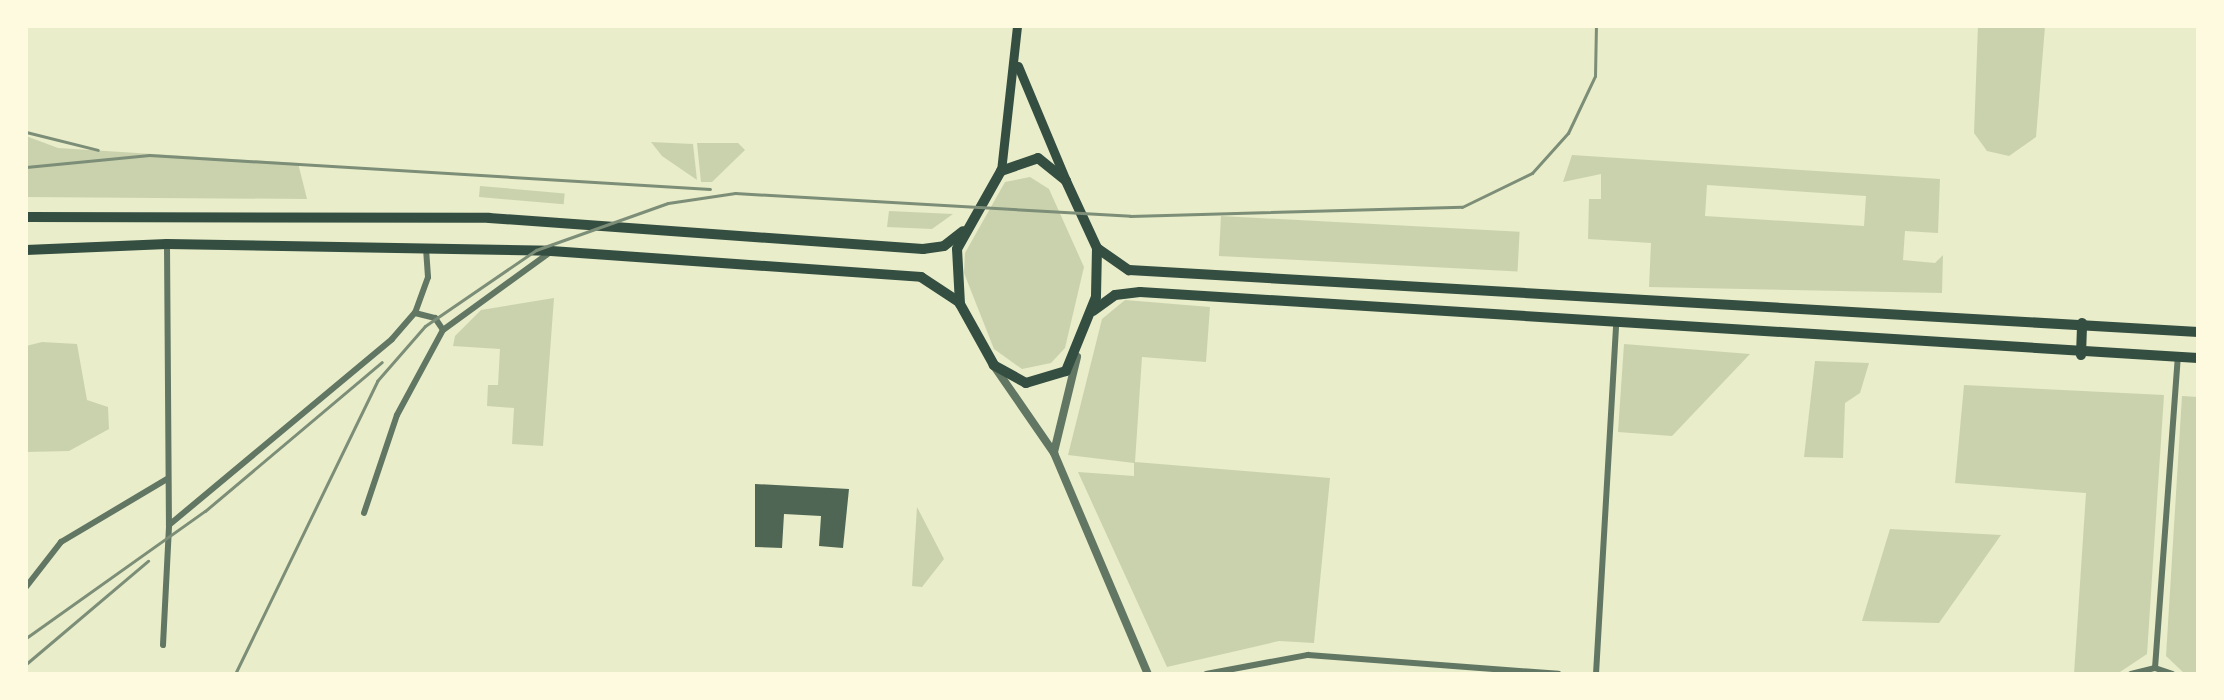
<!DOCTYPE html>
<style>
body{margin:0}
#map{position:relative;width:2224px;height:700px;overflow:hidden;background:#e9edc9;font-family:"Source Serif 4",serif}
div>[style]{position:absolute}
.green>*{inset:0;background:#cad2ad;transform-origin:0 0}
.building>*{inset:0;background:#4f6655}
.minor>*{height:6px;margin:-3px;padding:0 3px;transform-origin:3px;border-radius:3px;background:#617663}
.tertiary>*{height:8px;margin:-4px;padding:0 4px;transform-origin:4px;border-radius:4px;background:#617663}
.secondary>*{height:9px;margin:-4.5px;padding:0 4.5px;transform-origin:4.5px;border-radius:4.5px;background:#344e41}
.primary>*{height:10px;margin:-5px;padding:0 5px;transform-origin:5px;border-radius:5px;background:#344e41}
.rail>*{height:3px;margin:-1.5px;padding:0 1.5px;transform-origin:1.5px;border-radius:1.5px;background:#7c8e77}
span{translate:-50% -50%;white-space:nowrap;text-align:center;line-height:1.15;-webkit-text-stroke:6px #fefae0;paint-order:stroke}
.frame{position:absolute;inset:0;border:28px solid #fefae0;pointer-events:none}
</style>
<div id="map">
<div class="green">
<div style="clip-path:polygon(1978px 26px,2045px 26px,2036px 137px,2009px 156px,1987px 151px,1974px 133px)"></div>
<div style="clip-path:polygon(26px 136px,58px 148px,298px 163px,307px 199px,26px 197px)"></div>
<div style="clip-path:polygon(651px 142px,693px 144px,697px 180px,662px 156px)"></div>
<div style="clip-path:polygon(697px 143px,738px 143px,745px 150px,712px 182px,701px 182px)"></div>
<div style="clip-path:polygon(evenodd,1572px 155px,1940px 179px,1938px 233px,1905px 231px,1903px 260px,1935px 263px,1943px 255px,1942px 293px,1649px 287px,1651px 243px,1588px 239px,1589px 199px,1601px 199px,1601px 174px,1563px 182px,1572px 155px,1707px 185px,1866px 196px,1864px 226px,1705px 216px,1707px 185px)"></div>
<div style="clip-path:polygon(1030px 177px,1049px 189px,1084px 267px,1065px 348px,1051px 363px,1022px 369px,994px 349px,964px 273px,965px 253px,1005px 182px)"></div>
<div style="left:480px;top:186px;width:85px;height:11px;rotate:5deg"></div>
<div style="clip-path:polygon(889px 211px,953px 214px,932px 229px,887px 227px)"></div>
<div style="left:1221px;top:216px;width:299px;height:40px;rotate:3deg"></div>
<div style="clip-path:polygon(554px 298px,543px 446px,512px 444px,514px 408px,487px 406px,488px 385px,498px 385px,500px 349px,453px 346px,455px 336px,481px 310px)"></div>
<div style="clip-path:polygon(1125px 300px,1210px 307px,1206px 362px,1142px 357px,1135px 462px,1330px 478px,1314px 643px,1279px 641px,1167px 667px,1078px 472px,1134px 476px,1134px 463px,1068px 455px,1102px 319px)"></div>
<div style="clip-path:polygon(42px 342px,77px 344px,87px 400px,108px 407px,109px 429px,69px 451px,26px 452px,26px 346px)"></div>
<div style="clip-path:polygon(1624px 344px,1750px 354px,1672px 436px,1618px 432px)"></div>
<div style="clip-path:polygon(1815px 361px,1869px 363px,1860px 393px,1845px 403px,1843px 458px,1804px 457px)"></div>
<div style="clip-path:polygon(1964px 385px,2164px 395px,2147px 654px,2117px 674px,2074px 674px,2086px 493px,1955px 483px)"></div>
<div style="clip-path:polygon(2182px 396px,2198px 397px,2198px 674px,2185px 674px,2166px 656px)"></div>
<div style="clip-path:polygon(917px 507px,944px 559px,922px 587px,912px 586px)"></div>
<div style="clip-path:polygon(1890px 529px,2001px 535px,1939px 623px,1862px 621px)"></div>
</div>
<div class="building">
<div style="clip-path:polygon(755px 484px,849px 489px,843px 548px,819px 546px,821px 516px,784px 514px,782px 548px,755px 547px)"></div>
</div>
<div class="minor">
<div style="left:167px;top:245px;width:280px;rotate:89.6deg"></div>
<div style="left:415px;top:313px;width:21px;rotate:14deg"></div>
<div style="left:435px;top:318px;width:14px;rotate:56deg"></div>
<div style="left:364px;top:513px;width:103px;rotate:-71.4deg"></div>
<div style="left:397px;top:415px;width:97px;rotate:-61.6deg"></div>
<div style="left:443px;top:330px;width:131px;rotate:-36deg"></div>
<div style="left:26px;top:587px;width:57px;rotate:-52.1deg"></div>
<div style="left:61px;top:542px;width:123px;rotate:-30.7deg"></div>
<div style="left:163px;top:645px;width:120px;rotate:-87.1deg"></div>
<div style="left:169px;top:525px;width:290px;rotate:-39.8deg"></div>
<div style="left:392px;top:339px;width:35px;rotate:-49deg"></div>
<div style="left:415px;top:313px;width:38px;rotate:-70deg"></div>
<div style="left:428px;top:277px;width:30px;rotate:-94deg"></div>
<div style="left:2155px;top:668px;width:311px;rotate:-85.8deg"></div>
<div style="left:1206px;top:674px;width:104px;rotate:-10.6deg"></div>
<div style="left:1308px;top:655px;width:251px;rotate:4.3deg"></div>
<div style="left:1596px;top:674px;width:353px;rotate:-86.7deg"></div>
<div style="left:2131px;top:674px;width:25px;rotate:-14deg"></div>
<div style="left:2155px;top:668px;width:18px;rotate:19deg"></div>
</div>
<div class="tertiary">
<div style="left:994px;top:366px;width:106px;rotate:55.4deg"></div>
<div style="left:1054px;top:453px;width:240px;rotate:67deg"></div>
<div style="left:1054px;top:452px;width:98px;rotate:-76.4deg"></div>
</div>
<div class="secondary">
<div style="left:1018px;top:66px;width:125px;rotate:67.3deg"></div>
<div style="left:1001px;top:171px;width:146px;rotate:-83.7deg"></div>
</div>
<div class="primary">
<div style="left:26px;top:217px;width:463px;rotate:0.1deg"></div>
<div style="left:489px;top:218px;width:435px;rotate:4.1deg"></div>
<div style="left:923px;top:249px;width:21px;rotate:-8deg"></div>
<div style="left:944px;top:246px;width:24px;rotate:-38deg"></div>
<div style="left:1097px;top:248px;width:49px;rotate:91.2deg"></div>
<div style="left:1096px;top:297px;width:80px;rotate:112.1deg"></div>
<div style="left:1066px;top:371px;width:42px;rotate:163.3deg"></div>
<div style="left:1026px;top:383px;width:37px;rotate:-151deg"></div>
<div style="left:994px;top:365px;width:70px;rotate:-119.1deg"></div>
<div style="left:960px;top:304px;width:55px;rotate:-93.1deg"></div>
<div style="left:957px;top:249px;width:90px;rotate:-60.6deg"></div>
<div style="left:1001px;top:171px;width:39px;rotate:-19deg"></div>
<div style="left:1038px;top:158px;width:36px;rotate:39deg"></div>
<div style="left:1066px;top:181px;width:74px;rotate:65.2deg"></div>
<div style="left:1097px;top:248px;width:39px;rotate:35deg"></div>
<div style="left:1129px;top:270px;width:1071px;rotate:3.32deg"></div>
<div style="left:26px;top:250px;width:141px;rotate:-2.4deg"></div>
<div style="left:167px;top:244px;width:384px;rotate:1deg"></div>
<div style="left:551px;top:251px;width:371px;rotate:4deg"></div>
<div style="left:921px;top:277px;width:45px;rotate:33.3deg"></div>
<div style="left:1093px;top:311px;width:27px;rotate:-36deg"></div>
<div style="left:1115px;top:295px;width:25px;rotate:-7deg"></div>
<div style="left:1140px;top:292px;width:1060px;rotate:3.57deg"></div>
<div style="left:2081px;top:355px;width:32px;rotate:-88deg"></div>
</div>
<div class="rail">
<div style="left:26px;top:132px;width:74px;rotate:14deg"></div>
<div style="left:26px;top:167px;width:124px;rotate:-5.6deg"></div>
<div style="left:149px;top:155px;width:562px;rotate:3.47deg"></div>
<div style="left:26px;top:638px;width:219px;rotate:-35.4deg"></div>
<div style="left:205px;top:511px;width:231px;rotate:-40.1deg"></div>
<div style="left:26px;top:664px;width:160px;rotate:-40.2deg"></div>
<div style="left:235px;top:674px;width:326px;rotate:-64.1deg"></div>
<div style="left:377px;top:381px;width:73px;rotate:-48.9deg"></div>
<div style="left:425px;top:326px;width:135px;rotate:-34.4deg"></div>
<div style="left:536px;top:250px;width:140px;rotate:-19.6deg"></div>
<div style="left:668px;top:203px;width:68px;rotate:-8.5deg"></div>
<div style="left:735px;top:193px;width:396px;rotate:3.3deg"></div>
<div style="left:1130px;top:216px;width:332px;rotate:-1.6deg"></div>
<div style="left:1462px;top:207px;width:78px;rotate:-25.9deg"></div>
<div style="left:1532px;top:173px;width:54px;rotate:-48deg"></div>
<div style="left:1568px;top:133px;width:63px;rotate:-64.7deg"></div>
<div style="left:1595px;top:76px;width:50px;rotate:-88.9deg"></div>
</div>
<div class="frame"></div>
</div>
